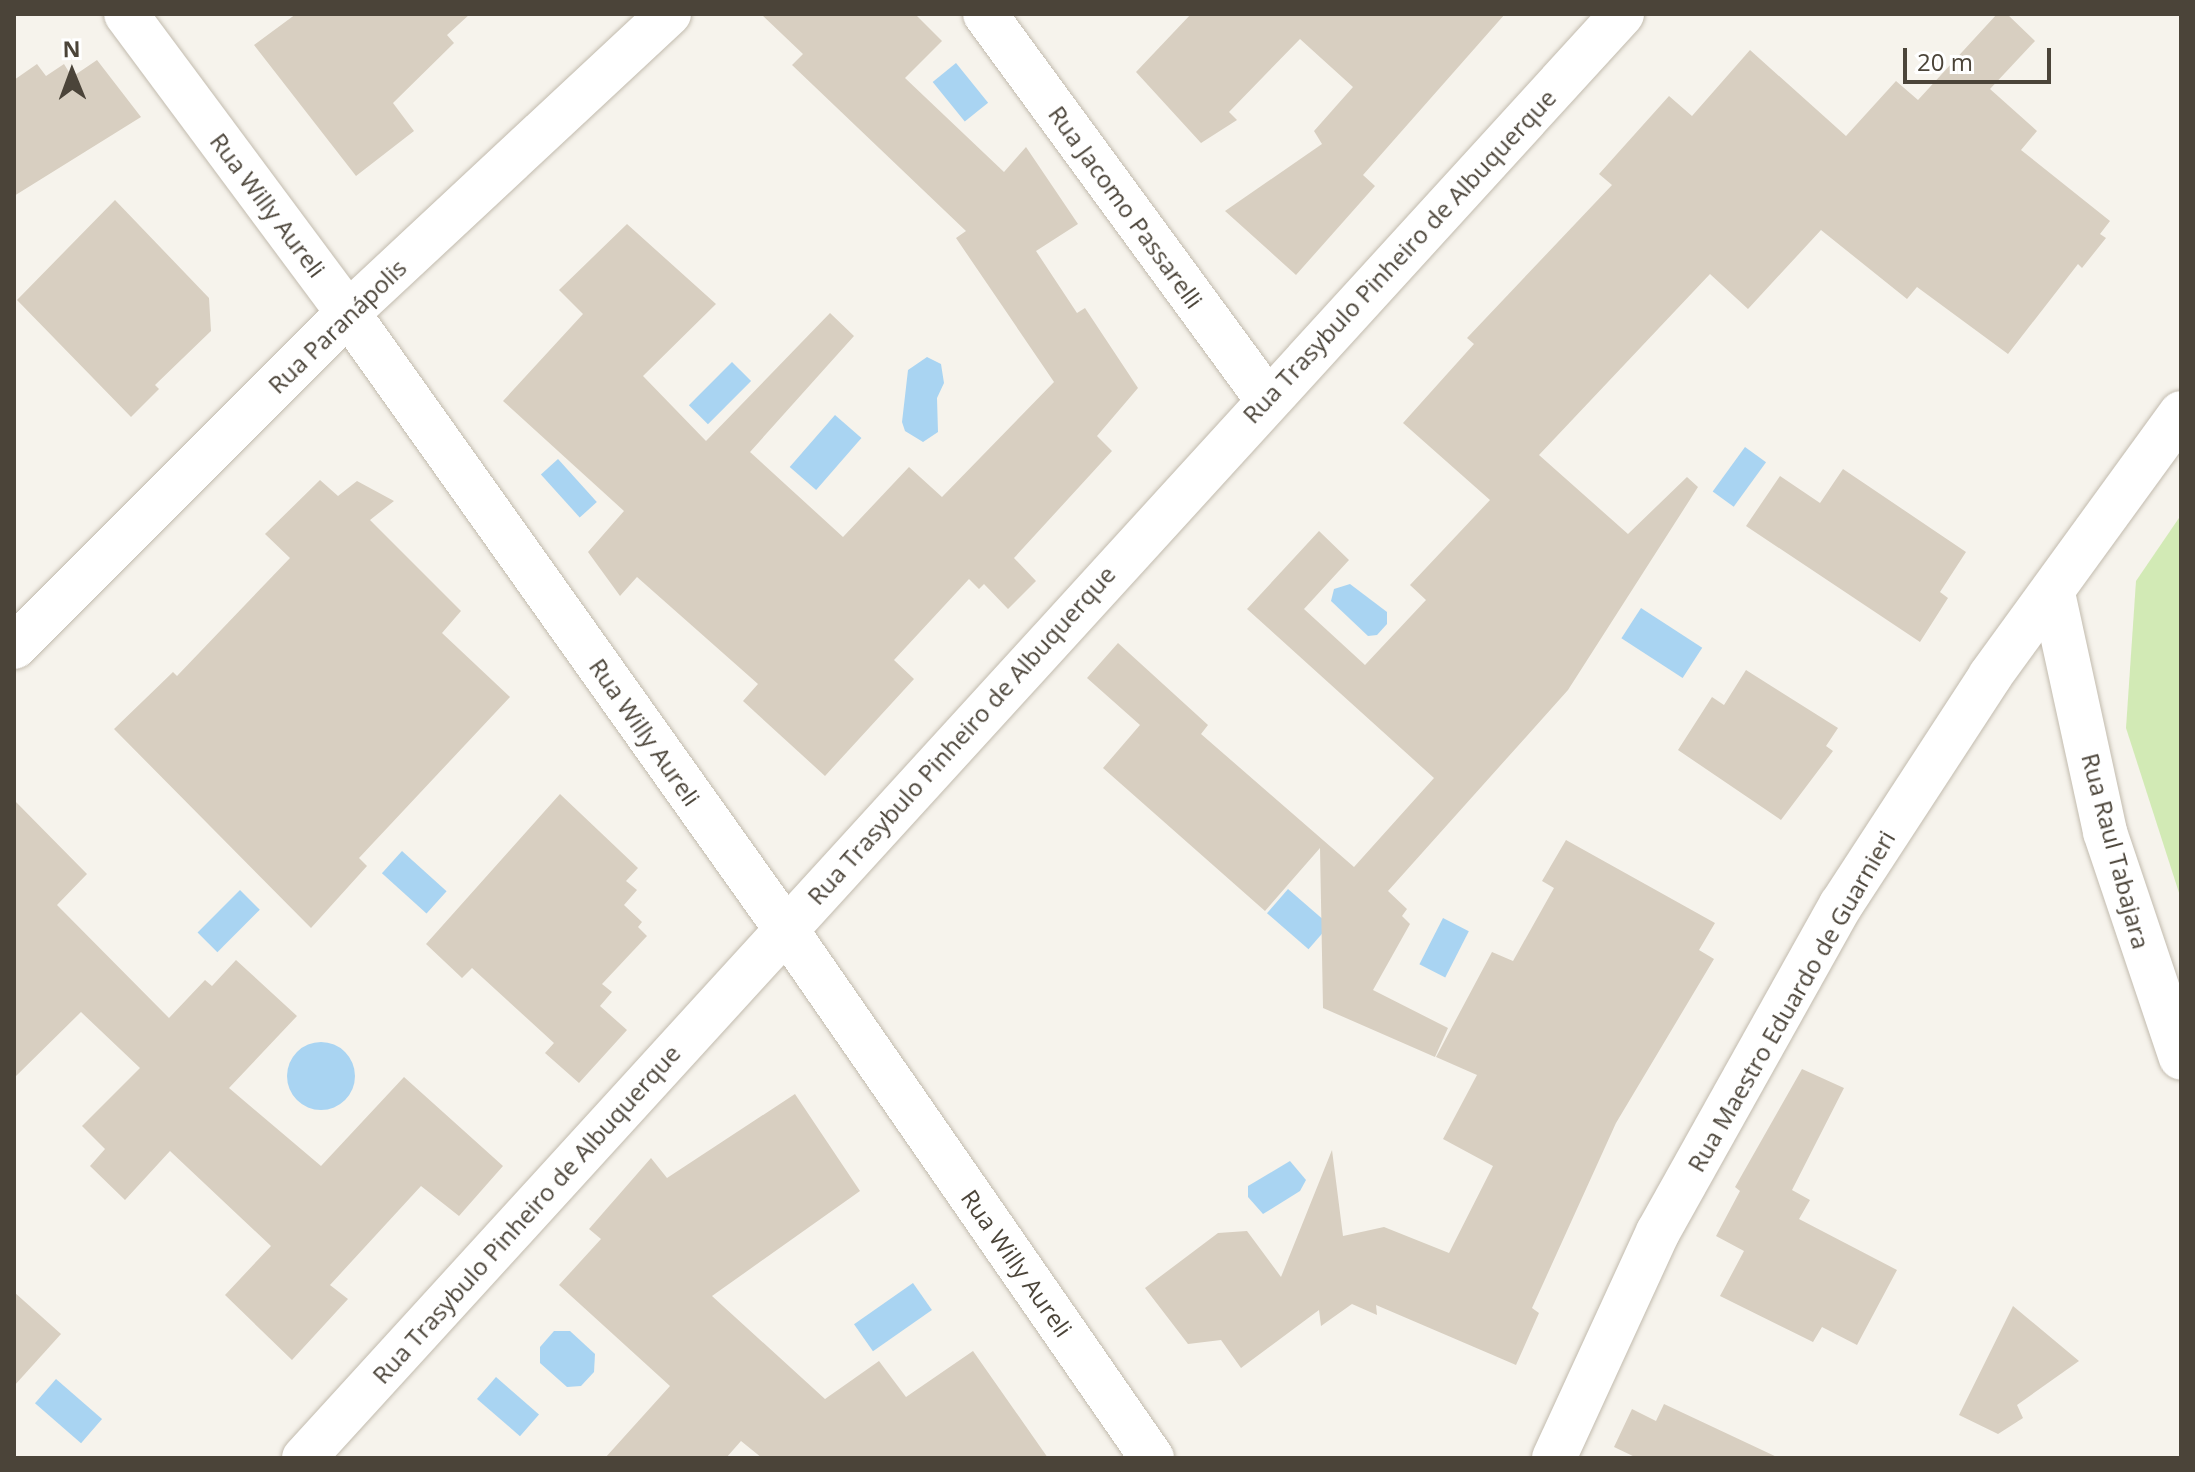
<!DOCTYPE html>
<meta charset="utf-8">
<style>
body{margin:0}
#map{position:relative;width:2195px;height:1472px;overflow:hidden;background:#f6f3ec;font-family:"Open Sans",sans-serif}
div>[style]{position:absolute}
.green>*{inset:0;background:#d2eab5}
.water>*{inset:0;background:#a9d4f2;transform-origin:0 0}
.round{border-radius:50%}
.building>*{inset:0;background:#d8cfc1}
.roads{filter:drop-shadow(0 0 2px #c2bbae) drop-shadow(0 0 2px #c2bbae)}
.street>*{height:44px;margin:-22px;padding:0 22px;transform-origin:22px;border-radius:22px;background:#fff}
span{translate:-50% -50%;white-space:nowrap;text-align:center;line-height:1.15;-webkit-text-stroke:6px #fff;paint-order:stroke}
.street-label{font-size:24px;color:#4b4439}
.frame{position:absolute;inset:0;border:16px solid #4b4439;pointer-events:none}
.north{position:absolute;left:32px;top:32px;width:80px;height:80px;-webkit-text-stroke:6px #fff;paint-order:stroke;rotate:359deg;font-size:22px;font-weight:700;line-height:32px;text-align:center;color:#4b4439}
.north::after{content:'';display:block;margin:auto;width:28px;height:36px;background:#4b4439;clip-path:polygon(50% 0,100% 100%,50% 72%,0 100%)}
.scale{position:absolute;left:1903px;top:48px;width:148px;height:36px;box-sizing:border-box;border:4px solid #4b4439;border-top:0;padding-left:10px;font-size:24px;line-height:28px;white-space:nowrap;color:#4b4439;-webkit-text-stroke:6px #fff;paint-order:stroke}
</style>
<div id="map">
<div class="green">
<div style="clip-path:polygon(2181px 515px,2181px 899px,2126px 728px,2136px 581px)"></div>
</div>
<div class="water">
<div style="left:956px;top:63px;width:51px;height:30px;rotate:51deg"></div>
<div style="clip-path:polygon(927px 357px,941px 364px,944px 383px,937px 398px,938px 432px,923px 442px,905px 431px,902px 422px,908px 370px)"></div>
<div style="left:732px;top:362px;width:27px;height:61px;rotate:45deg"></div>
<div style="left:835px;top:415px;width:35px;height:69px;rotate:41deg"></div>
<div style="left:1745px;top:447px;width:26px;height:55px;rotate:36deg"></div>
<div style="left:558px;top:459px;width:58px;height:23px;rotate:48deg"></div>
<div style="clip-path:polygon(1350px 584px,1387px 612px,1387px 624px,1377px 635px,1368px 636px,1331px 601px,1334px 589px)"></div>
<div style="left:1641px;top:608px;width:73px;height:36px;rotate:33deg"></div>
<div style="left:402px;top:851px;width:60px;height:30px;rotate:42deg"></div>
<div style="left:1288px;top:889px;width:55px;height:32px;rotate:41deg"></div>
<div style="left:240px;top:890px;width:28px;height:60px;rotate:45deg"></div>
<div style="left:1443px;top:918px;width:29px;height:52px;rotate:27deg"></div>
<div class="round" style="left:287px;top:1042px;width:68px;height:68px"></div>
<div style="clip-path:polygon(1290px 1161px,1306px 1180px,1300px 1191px,1263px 1214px,1248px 1197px,1248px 1186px)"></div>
<div style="left:913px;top:1283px;width:33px;height:72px;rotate:55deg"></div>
<div style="clip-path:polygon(554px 1331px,570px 1331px,595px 1354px,594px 1372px,581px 1386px,567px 1387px,540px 1363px,540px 1347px)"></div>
<div style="left:496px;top:1377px;width:57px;height:29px;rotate:41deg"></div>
<div style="left:56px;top:1379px;width:61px;height:32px;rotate:41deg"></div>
</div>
<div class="building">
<div style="clip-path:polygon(296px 14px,470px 14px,447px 35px,454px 43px,393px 103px,414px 131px,356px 176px,254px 45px)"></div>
<div style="clip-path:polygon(761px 14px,915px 14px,942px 41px,905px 78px,1004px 172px,1026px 147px,1078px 224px,1036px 251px,1077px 313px,1085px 308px,1138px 388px,1097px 436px,1112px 451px,1014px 558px,1036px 581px,1008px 609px,984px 584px,979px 589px,969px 579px,894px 660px,914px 679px,825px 776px,743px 701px,758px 684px,637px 577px,620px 596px,588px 552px,624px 511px,503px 401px,583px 314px,559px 290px,627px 224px,716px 304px,643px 376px,706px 441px,830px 313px,854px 336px,750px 452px,843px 537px,909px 467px,942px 497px,1054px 382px,956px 238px,966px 231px,792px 65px,803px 54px)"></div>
<div style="clip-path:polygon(1191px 14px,1505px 14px,1363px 175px,1375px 186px,1296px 275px,1225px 211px,1322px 144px,1314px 131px,1353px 87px,1300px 39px,1229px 112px,1237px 120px,1201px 143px,1136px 72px)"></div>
<div style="clip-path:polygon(1997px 14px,2007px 14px,2035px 41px,1990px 89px,2037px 131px,2021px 150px,2110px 221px,2100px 234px,2106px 238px,2082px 268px,2078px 264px,2008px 354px,1917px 287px,1907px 299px,1821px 230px,1748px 309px,1710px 274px,1539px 455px,1628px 534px,1687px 477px,1698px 487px,1568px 690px,1388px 891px,1407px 909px,1402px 916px,1410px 924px,1373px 990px,1448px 1028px,1435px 1057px,1323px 1008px,1320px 848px,1265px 911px,1103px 768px,1140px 725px,1087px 678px,1118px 643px,1208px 725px,1201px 734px,1354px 867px,1434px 778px,1247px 609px,1319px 531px,1349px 560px,1304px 609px,1365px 665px,1426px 600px,1410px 585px,1490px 500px,1403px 423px,1474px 344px,1467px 338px,1612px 185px,1599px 174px,1669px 96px,1692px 116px,1750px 50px,1846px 136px,1896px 81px,1918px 100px)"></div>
<div style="clip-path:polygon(97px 60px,141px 117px,14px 196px,14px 80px,37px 64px,46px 76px,64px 64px,72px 77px)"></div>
<div style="clip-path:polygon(115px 200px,209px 298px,211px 331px,155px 385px,159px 389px,131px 417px,17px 300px)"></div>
<div style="clip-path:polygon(1843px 469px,1966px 552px,1940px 592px,1948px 598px,1920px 642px,1746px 526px,1780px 476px,1820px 503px)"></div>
<div style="clip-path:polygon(320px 480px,338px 496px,357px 481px,394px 501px,370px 520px,461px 611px,442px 633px,510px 697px,359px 858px,367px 866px,311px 928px,114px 729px,173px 672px,177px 676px,290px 558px,265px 534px)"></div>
<div style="clip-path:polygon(1746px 670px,1838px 728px,1826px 746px,1833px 751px,1781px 820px,1678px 750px,1712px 697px,1724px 705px)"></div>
<div style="clip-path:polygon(560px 794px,638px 868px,626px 881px,637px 890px,624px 905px,642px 922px,638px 927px,647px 936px,602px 984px,612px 992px,600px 1006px,627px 1030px,579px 1083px,545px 1053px,554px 1043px,472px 968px,462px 978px,426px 944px)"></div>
<div style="clip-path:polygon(14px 800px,87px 874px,57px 905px,169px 1018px,205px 980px,212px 986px,236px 960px,297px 1016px,229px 1088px,321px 1166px,404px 1077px,503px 1166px,459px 1216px,421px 1186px,330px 1285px,348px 1299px,292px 1360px,225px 1295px,271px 1246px,170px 1151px,125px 1200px,90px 1166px,105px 1149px,82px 1126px,140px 1068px,81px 1012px,14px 1078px)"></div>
<div style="clip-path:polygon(1566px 840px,1715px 923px,1699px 950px,1714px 959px,1616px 1123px,1532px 1308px,1539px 1313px,1516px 1365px,1376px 1305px,1377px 1315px,1352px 1304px,1321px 1326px,1319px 1310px,1241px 1368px,1221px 1340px,1188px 1344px,1145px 1288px,1218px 1233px,1247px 1231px,1281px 1277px,1332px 1150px,1343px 1236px,1384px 1227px,1449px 1253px,1493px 1166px,1443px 1139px,1477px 1075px,1436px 1057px,1492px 952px,1513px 961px,1554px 888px,1542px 881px)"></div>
<div style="clip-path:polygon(1802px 1069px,1844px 1088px,1792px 1190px,1810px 1200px,1799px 1219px,1897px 1270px,1857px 1345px,1822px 1327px,1813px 1342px,1720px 1296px,1744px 1251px,1716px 1236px,1740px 1191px,1735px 1187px)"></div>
<div style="clip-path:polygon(795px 1094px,860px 1191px,712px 1296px,825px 1399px,879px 1361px,906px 1397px,973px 1351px,1048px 1458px,762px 1458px,741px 1441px,726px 1458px,605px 1458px,670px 1386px,559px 1285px,601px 1239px,589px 1229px,651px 1158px,667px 1178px)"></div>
<div style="clip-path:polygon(14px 1292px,61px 1334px,14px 1386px)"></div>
<div style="clip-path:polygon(2013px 1306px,2079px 1361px,2017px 1405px,2023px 1418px,1998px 1434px,1959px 1415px)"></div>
<div style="clip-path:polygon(1664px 1404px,1779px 1458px,1637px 1458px,1614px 1447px,1632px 1409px,1656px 1421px)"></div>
</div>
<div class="roads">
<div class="street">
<div style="left:126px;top:14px;width:372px;rotate:53.4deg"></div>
<div style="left:348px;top:313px;width:754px;rotate:54.6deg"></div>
<div style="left:785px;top:928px;width:645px;rotate:55.3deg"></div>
<div style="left:985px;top:14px;width:478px;rotate:53.8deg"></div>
<div style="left:2053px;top:593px;width:245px;rotate:77.7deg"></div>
<div style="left:2105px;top:832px;width:238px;rotate:71.4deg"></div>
<div style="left:14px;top:647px;width:472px;rotate:-45deg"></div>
<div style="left:348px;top:313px;width:439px;rotate:-43deg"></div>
<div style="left:304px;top:1458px;width:1955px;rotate:-47.61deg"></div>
<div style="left:1554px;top:1458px;width:249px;rotate:-65.3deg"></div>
<div style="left:1658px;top:1232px;width:375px;rotate:-60.8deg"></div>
<div style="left:1841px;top:905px;width:273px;rotate:-56.9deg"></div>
<div style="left:1990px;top:676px;width:325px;rotate:-54deg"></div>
</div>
</div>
<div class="street-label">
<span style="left:268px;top:205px;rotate:53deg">Rua Willy Aureli</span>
<span style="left:1126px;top:207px;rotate:54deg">Rua Jacomo Passarelli</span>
<span style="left:1399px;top:256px;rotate:-47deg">Rua Trasybulo Pinheiro de Albuquerque</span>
<span style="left:337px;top:326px;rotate:-44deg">Rua Paranápolis</span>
<span style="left:645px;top:732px;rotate:55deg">Rua Willy Aureli</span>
<span style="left:961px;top:735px;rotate:-48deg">Rua Trasybulo Pinheiro de Albuquerque</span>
<span style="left:2116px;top:851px;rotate:75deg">Rua Raul Tabajara</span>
<span style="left:1791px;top:1001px;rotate:-60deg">Rua Maestro Eduardo de Guarnieri</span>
<span style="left:526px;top:1214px;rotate:-48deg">Rua Trasybulo Pinheiro de Albuquerque</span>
<span style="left:1017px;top:1263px;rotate:55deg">Rua Willy Aureli</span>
</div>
<div class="frame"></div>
<div class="north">N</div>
<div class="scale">20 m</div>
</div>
